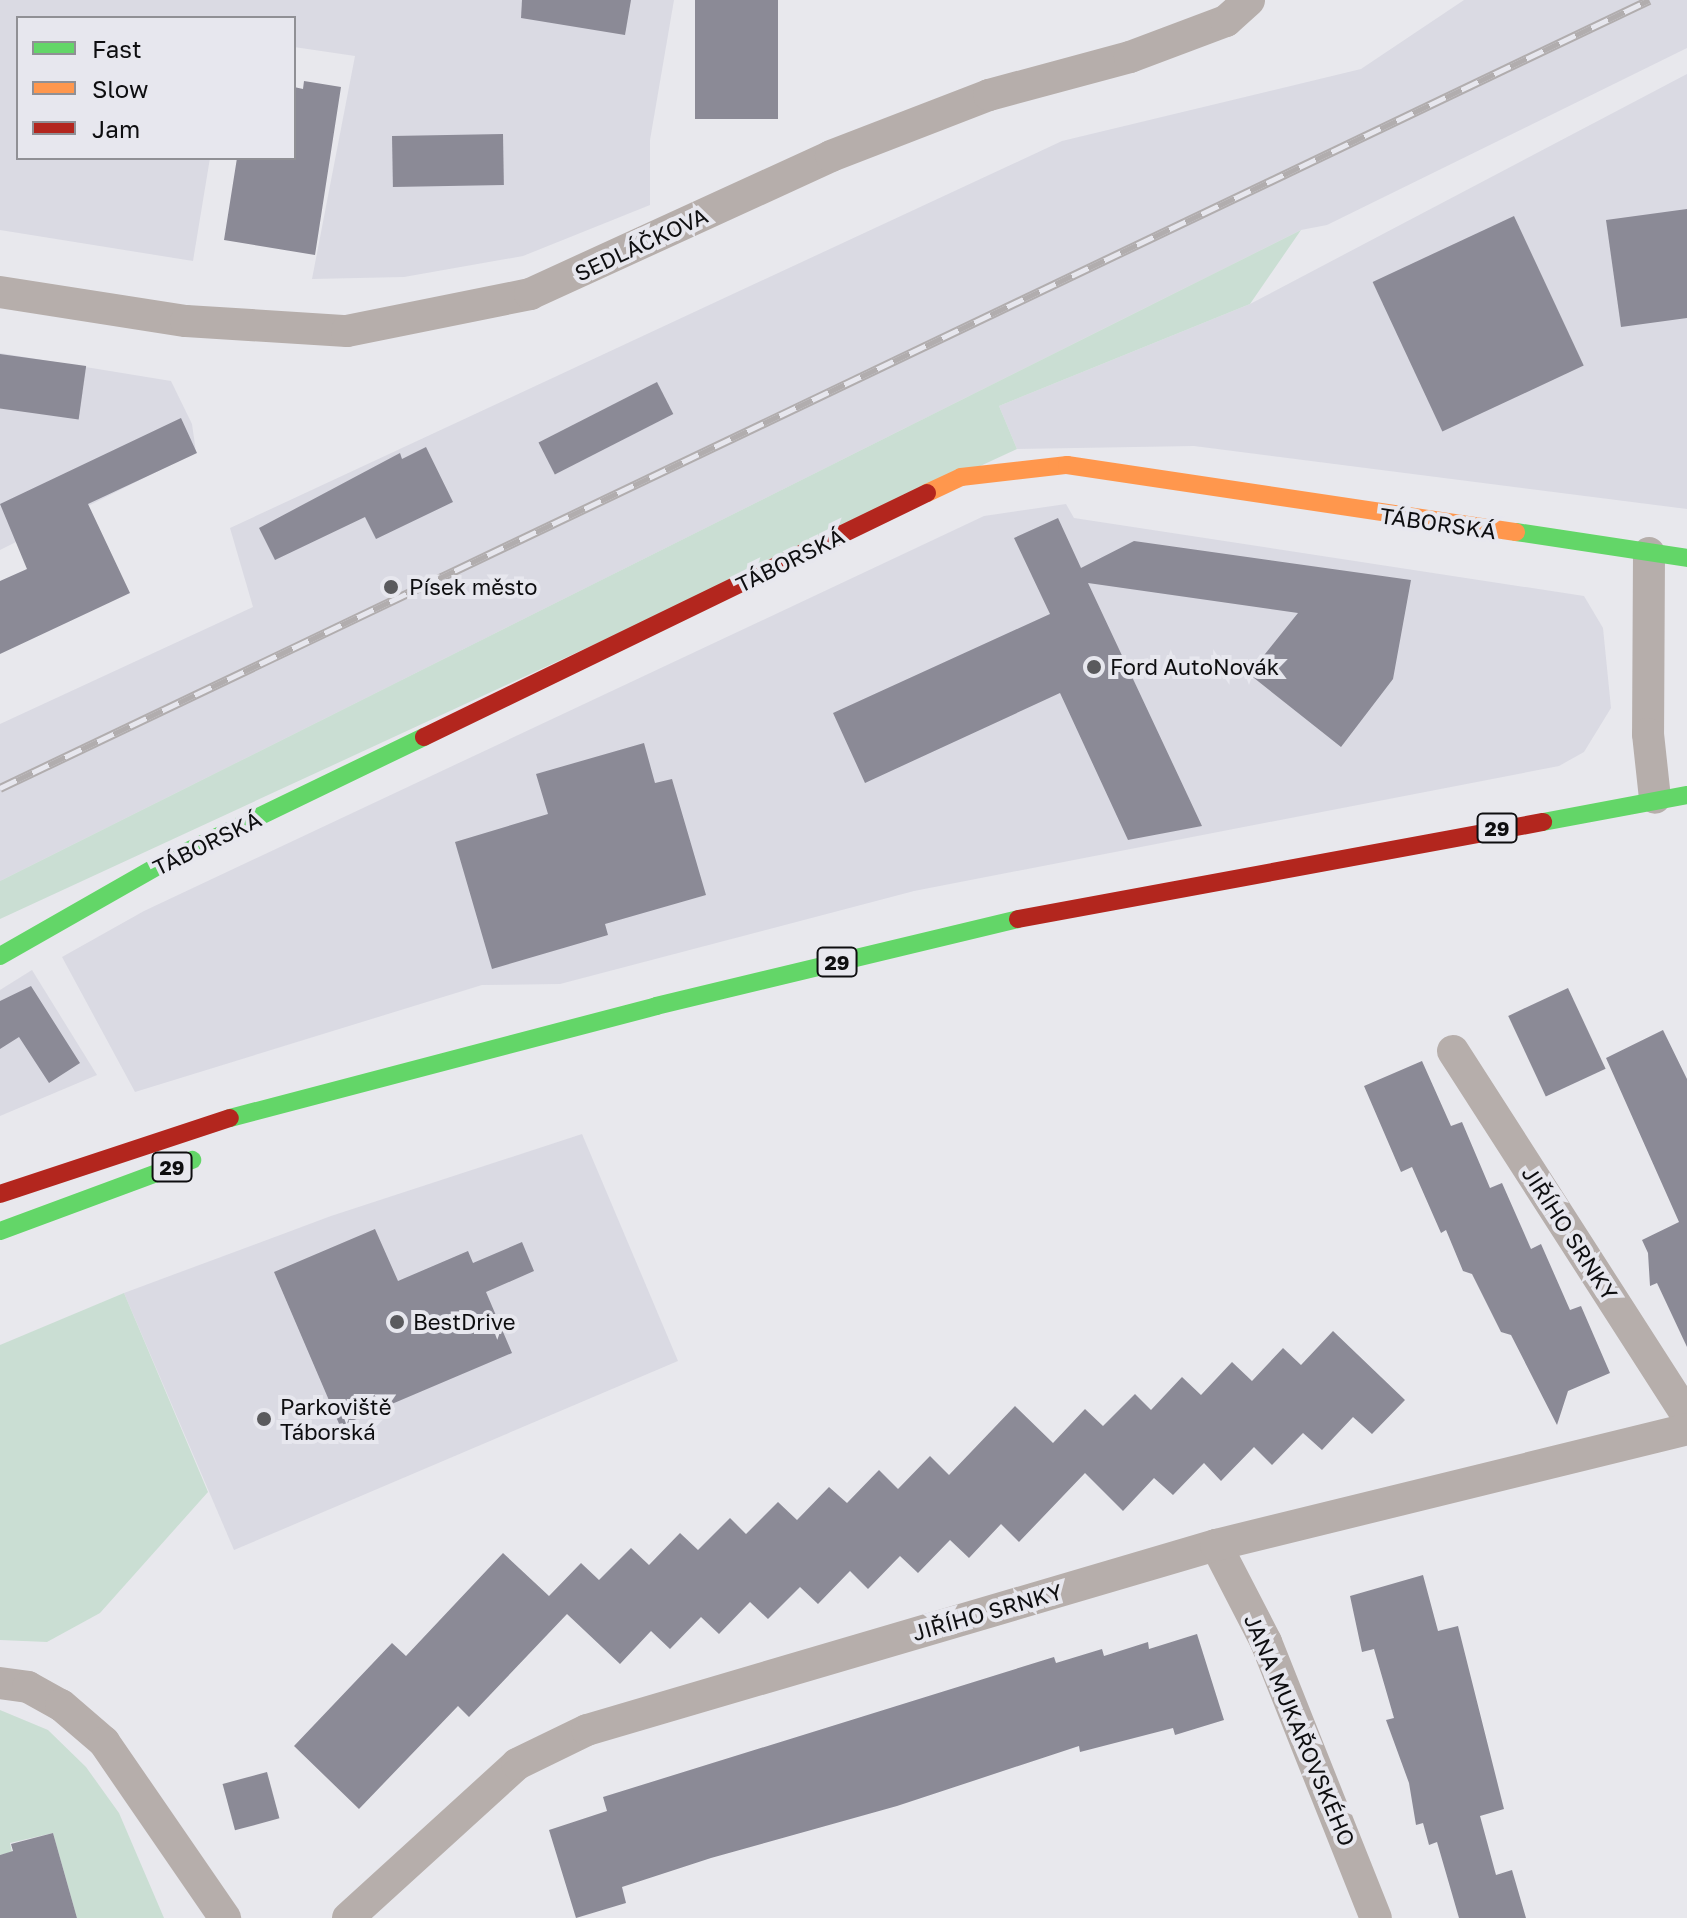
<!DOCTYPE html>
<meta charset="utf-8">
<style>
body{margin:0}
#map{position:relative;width:1687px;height:1918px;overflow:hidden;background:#e8e8ed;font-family:"Golos Text",sans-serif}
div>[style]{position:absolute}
.built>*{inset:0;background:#dadae3}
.green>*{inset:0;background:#caded3}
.building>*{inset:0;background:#8b8a96;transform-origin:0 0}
.street>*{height:32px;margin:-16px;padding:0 16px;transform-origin:16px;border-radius:16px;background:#b6aeab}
.fast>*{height:18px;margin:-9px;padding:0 9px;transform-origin:9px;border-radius:9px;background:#63d668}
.slow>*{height:18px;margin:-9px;padding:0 9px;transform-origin:9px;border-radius:9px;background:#ff974d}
.jam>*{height:18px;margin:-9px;padding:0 9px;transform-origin:9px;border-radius:9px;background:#b3261e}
.rail>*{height:9px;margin-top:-4.5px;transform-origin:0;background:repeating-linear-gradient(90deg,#e7e7ee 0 18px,#b1adae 0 36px);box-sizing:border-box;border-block:2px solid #b1adae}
.dots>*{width:22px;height:22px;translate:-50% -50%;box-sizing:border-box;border:4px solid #e7e7ee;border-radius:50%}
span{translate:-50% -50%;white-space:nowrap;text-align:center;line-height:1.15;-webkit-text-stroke:8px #e7e7ee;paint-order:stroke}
.shield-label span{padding:2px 6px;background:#e7e7ee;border:2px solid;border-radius:6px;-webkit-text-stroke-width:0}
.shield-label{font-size:20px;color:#0e0e10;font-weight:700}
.street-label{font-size:22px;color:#0e0e10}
.poi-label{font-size:22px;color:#0e0e10}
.left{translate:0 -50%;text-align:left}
.legend{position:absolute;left:16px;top:16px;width:280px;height:144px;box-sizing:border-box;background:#e7e7ee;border:2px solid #909095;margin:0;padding:10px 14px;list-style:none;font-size:24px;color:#0e0e10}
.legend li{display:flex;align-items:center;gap:16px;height:40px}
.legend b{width:40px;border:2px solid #909095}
</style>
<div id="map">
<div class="built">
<div style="clip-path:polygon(0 0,674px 0,650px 140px,650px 205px,523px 256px,404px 277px,312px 279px,355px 56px,294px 47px,294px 18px,18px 18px,18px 158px,210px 158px,193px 261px,0 230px)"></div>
<div style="clip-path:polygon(1464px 0,1687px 0,1687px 48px,1327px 225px,1301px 230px,0 881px,0 724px,253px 607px,230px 528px,1062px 141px,1361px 69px)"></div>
<div style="clip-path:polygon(1687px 74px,1687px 509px,1194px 446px,1017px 449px,999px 406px,1250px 304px)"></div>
<div style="clip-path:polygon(0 353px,171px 381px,192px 424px,196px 452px,0 550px)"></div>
<div style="clip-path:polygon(1066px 504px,1074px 518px,1584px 596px,1603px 628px,1611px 708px,1584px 752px,1559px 766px,914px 891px,560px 984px,482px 985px,135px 1092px,62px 957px,144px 911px,984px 516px)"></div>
<div style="clip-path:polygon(32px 970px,97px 1075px,0 1116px,0 990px)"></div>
<div style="clip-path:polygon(582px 1134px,678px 1361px,234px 1550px,124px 1293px,331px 1216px)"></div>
</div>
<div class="green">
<div style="clip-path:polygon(1301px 230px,1250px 304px,999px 406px,1017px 449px,0 919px,0 881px)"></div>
<div style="clip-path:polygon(124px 1293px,208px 1492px,100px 1613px,47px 1642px,0 1640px,0 1345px)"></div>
<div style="clip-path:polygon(0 1710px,48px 1730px,86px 1767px,119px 1813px,164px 1918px,77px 1918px,53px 1833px,10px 1843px,12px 1852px,0 1855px)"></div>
</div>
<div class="building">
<div style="clip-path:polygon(522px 0,631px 0,625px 35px,521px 18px)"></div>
<div style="left:695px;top:0;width:83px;height:119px"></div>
<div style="clip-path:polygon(304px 81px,341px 87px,315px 255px,224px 240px,237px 158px,294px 158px,294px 87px,303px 89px)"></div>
<div style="left:503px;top:134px;width:51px;height:111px;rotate:89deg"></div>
<div style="clip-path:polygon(1687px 209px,1687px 318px,1621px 327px,1606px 220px)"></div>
<div style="left:1514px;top:216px;width:165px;height:156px;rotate:65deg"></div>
<div style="left:0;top:354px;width:87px;height:54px;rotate:8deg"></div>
<div style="left:657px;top:382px;width:36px;height:133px;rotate:63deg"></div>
<div style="clip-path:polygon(181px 418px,197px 453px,88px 504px,130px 593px,0 654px,0 581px,27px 569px,0 504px)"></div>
<div style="clip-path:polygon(426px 447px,453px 502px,376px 539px,365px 517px,275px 560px,259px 528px,400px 453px,402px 459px)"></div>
<div style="clip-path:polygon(1058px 518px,1081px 568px,1134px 541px,1411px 580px,1393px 679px,1341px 747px,1249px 674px,1298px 613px,1088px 583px,1202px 826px,1128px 840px,1060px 693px,865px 783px,833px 713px,1050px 614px,1014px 538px)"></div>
<div style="clip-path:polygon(644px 743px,655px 783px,672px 779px,706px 895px,605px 924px,608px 935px,492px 969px,455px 842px,548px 814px,536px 774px)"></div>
<div style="clip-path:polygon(31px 986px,80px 1063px,49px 1083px,19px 1037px,0 1049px,0 1001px)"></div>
<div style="left:1568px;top:988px;width:89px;height:66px;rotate:65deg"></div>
<div style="clip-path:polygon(1663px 1030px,1687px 1079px,1687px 1347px,1657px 1283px,1650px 1286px,1648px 1253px,1642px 1240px,1679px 1222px,1606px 1058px)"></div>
<div style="clip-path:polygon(1422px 1061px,1451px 1126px,1462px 1122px,1490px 1188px,1502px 1183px,1531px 1249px,1541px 1244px,1570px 1310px,1581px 1306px,1610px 1373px,1568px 1391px,1557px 1425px,1511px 1335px,1501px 1332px,1472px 1274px,1463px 1271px,1446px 1230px,1441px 1233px,1412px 1167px,1401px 1172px,1364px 1086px)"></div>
<div style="clip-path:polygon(375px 1229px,398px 1281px,468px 1251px,473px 1263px,522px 1242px,534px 1271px,486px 1292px,512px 1353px,340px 1426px,274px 1272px)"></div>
<div style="clip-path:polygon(1333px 1331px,1405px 1400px,1372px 1434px,1353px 1417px,1322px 1450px,1303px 1433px,1272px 1465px,1254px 1447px,1221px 1481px,1204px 1463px,1173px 1495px,1154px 1478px,1123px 1511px,1085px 1473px,1019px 1542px,1001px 1524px,969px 1558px,950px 1540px,918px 1573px,900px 1556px,868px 1589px,850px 1571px,818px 1604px,800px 1587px,768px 1619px,750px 1602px,719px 1634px,701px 1617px,670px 1649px,651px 1631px,620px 1664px,567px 1614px,469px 1717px,458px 1706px,359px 1809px,294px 1746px,392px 1643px,406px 1656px,503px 1553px,549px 1596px,581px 1563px,599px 1580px,631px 1548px,649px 1565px,680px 1533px,698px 1550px,730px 1518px,746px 1534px,778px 1502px,797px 1520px,829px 1487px,847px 1503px,879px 1470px,898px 1489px,930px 1456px,949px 1475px,1015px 1406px,1053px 1443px,1085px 1409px,1103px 1426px,1135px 1394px,1151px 1410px,1182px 1377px,1201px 1395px,1232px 1362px,1252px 1381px,1283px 1348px,1301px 1365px)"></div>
<div style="clip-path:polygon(1423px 1575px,1438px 1631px,1458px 1626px,1504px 1809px,1480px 1816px,1496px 1875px,1512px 1870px,1526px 1918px,1459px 1918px,1437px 1842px,1429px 1845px,1423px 1823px,1416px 1825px,1409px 1783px,1386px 1720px,1394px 1718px,1374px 1649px,1362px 1652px,1350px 1596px)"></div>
<div style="clip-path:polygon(1197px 1634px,1224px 1720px,1175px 1735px,1173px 1728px,1080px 1752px,1079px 1746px,897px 1806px,711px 1858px,622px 1887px,626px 1903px,576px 1918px,549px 1830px,607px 1811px,603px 1797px,1054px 1657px,1056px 1663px,1102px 1649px,1104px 1656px,1148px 1642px,1149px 1649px)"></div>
<div style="left:267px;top:1772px;width:48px;height:46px;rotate:75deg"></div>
<div style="clip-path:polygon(53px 1833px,77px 1918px,0 1918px,0 1855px,13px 1851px,11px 1844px)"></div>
</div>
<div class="street">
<div style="left:0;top:292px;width:188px;rotate:8.9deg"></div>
<div style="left:186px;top:321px;width:161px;rotate:3.6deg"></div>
<div style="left:347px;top:331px;width:187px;rotate:-11.4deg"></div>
<div style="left:530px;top:294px;width:331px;rotate:-24.6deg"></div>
<div style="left:831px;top:156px;width:169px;rotate:-21.1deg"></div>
<div style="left:989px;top:95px;width:146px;rotate:-15.1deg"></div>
<div style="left:1130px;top:57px;width:103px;rotate:-20.6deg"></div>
<div style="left:1226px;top:21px;width:31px;rotate:-42deg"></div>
<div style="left:1649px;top:553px;width:181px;rotate:90.3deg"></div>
<div style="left:1648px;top:734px;width:64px;rotate:83.8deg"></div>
<div style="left:1453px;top:1051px;width:433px;rotate:57.3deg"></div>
<div style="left:1216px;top:1545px;width:109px;rotate:62.7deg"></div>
<div style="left:1266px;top:1642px;width:297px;rotate:68.3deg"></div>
<div style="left:0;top:1683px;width:28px;rotate:8deg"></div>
<div style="left:28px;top:1687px;width:38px;rotate:29deg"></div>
<div style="left:61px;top:1705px;width:57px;rotate:40.7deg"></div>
<div style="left:104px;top:1742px;width:214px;rotate:55.5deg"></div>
<div style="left:348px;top:1918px;width:229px;rotate:-42.3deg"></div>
<div style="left:517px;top:1764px;width:78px;rotate:-25.9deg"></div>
<div style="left:587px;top:1730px;width:656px;rotate:-16.39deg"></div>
<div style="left:1216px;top:1545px;width:485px;rotate:-13.8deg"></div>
</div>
<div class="fast">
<div style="left:1516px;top:532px;width:173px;rotate:8.6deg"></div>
<div style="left:1543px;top:822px;width:147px;rotate:-10.6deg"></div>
<div style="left:0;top:956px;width:188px;rotate:-29.7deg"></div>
<div style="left:163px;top:863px;width:290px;rotate:-25.8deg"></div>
<div style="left:230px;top:1118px;width:440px;rotate:-14.7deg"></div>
<div style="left:656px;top:1006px;width:372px;rotate:-13.5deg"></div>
<div style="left:0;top:1231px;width:205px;rotate:-20.3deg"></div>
</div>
<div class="slow">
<div style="left:927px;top:493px;width:38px;rotate:-25deg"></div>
<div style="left:961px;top:477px;width:107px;rotate:-6.5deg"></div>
<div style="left:1067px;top:465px;width:454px;rotate:8.5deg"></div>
</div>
<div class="jam">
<div style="left:424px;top:737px;width:559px;rotate:-25.88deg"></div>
<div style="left:1018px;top:919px;width:534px;rotate:-10.47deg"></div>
<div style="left:0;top:1194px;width:242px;rotate:-18.3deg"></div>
</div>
<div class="rail">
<div style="left:0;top:788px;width:1828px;rotate:-25.54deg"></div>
</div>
<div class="dots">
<div style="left:391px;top:587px;background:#5a5a5d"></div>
<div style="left:1094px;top:667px;background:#5a5a5d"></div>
<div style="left:397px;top:1322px;background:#5a5a5d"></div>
<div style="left:264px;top:1419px;background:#5a5a5d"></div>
</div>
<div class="shield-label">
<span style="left:1497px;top:828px">29</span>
<span style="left:837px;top:962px">29</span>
<span style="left:172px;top:1167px">29</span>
</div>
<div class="street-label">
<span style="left:641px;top:244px;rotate:-25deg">SEDLÁČKOVA</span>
<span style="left:1438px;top:523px;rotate:8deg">TÁBORSKÁ</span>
<span style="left:790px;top:560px;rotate:-26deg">TÁBORSKÁ</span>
<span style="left:207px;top:843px;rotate:-26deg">TÁBORSKÁ</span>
<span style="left:1570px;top:1233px;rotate:57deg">JIŘÍHO SRNKY</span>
<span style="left:987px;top:1612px;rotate:-16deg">JIŘÍHO SRNKY</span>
<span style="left:1300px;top:1730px;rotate:67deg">JANA MUKAŘOVSKÉHO</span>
</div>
<div class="poi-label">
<span class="left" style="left:409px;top:587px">Písek město</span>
<span class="left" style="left:1110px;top:667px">Ford AutoNovák</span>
<span class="left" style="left:413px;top:1322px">BestDrive</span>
<span class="left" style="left:280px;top:1419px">Parkoviště<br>Táborská</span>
</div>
<ul class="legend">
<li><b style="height:10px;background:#63d668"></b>Fast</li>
<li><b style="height:10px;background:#ff974d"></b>Slow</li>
<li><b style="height:10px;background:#b3261e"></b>Jam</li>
</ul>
</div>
